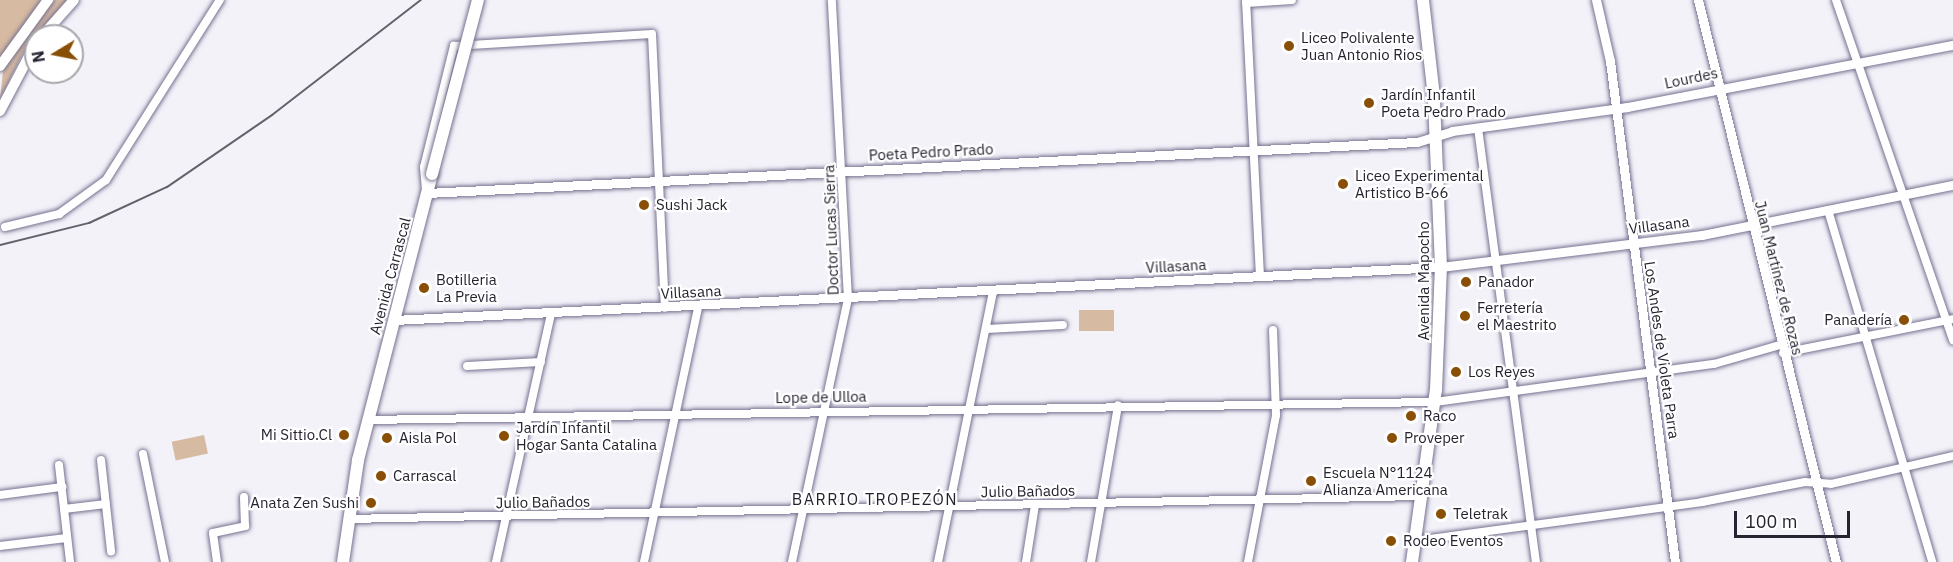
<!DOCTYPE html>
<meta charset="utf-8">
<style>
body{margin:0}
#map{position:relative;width:1953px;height:562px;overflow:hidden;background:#f3f2f9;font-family:"IBM Plex Sans",sans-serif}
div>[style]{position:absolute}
.green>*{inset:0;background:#d7baa2;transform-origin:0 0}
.roads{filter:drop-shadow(0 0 2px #767190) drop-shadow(0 0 2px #767190)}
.minor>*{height:8px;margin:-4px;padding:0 4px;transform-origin:4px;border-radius:4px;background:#fff}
.tertiary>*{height:9px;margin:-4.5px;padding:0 4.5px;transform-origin:4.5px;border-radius:4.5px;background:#fff}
.secondary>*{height:10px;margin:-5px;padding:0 5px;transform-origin:5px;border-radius:5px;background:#fff}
.primary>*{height:12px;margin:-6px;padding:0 6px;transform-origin:6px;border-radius:6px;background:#fff}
.rail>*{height:2px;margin:-1px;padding:0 1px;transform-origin:1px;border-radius:1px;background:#63616d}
.bridges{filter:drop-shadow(0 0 2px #767190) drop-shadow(0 0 2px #767190)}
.primary-bridge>*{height:12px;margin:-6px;padding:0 6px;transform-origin:6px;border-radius:6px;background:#fff}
.dots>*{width:16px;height:16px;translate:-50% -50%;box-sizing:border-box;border:3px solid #fff;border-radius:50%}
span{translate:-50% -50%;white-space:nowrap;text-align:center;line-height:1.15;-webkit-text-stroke:4.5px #fff;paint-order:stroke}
.poi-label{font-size:15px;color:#252330}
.left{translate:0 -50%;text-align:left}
.right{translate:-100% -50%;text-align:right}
.street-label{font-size:15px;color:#252330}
.neighbourhood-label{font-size:16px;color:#252330;letter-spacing:1.5px}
.north{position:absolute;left:24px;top:24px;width:60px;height:60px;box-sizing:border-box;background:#fff;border:2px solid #a8a7ac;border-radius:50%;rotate:260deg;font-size:16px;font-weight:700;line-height:24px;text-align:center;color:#252330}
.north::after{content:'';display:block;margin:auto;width:21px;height:27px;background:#894f07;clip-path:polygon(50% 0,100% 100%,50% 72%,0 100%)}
.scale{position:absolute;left:1734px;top:511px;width:116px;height:27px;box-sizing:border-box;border:3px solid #252330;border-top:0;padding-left:8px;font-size:18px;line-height:21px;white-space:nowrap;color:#252330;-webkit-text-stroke:4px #fff;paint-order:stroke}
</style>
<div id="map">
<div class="green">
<div style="clip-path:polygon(0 0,41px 0,0 61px)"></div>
<div style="clip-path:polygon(55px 0,68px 0,23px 53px,0 99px,3px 71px,26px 31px)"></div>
<div style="left:1114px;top:310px;width:21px;height:35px;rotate:90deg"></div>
<div style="left:204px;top:435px;width:19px;height:33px;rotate:78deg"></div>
</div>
<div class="roads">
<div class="minor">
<div style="left:1246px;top:0;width:276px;rotate:87.1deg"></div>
<div style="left:1836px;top:0;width:360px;rotate:71deg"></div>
<div style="left:1246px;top:3px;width:46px;rotate:-3.7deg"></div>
<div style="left:1478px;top:128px;width:438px;rotate:82.4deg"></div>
<div style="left:426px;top:190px;width:23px;rotate:-95deg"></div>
<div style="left:424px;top:167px;width:125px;rotate:-76.1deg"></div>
<div style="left:454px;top:46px;width:198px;rotate:-3.5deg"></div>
<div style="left:652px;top:34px;width:274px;rotate:87.3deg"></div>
<div style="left:1828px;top:210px;width:367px;rotate:73.5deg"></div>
<div style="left:5px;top:227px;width:56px;rotate:-13.5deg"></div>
<div style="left:59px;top:214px;width:58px;rotate:-35.9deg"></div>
<div style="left:106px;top:180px;width:213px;rotate:-57.7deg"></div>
<div style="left:986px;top:329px;width:77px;rotate:-3deg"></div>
<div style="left:1783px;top:353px;width:173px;rotate:-11.3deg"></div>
<div style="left:467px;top:366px;width:74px;rotate:-3.1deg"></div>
<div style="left:368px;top:420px;width:1067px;rotate:-0.97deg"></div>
<div style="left:1435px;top:402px;width:282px;rotate:-7.8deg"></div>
<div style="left:1714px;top:364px;width:69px;rotate:-16.1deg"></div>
<div style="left:143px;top:454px;width:110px;rotate:78.5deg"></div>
<div style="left:101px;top:460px;width:92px;rotate:83.7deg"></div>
<div style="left:59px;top:465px;width:98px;rotate:83.5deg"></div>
<div style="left:0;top:495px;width:63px;rotate:-7.4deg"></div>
<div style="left:64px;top:509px;width:42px;rotate:-6.8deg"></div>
<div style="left:348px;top:519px;width:1074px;rotate:-1.23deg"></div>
<div style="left:1415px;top:541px;width:290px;rotate:-7.7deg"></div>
<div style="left:1702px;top:502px;width:105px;rotate:-11deg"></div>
<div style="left:1805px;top:482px;width:26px;rotate:4deg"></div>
<div style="left:1831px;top:484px;width:125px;rotate:-12.9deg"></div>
<div style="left:0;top:546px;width:67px;rotate:-6.8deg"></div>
<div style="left:217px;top:562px;width:29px;rotate:-98deg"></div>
<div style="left:213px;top:533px;width:33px;rotate:-12deg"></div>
<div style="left:245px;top:526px;width:29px;rotate:-92deg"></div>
<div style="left:496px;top:562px;width:255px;rotate:-77.5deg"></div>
<div style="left:644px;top:562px;width:261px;rotate:-78deg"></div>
<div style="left:792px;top:562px;width:269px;rotate:-78deg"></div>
<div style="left:848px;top:299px;width:299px;rotate:-93.1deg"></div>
<div style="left:938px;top:562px;width:277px;rotate:-78.5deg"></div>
<div style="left:1026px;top:562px;width:58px;rotate:-81deg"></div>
<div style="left:1091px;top:562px;width:159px;rotate:-80.2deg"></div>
<div style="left:1248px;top:562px;width:150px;rotate:-79.2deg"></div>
<div style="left:1276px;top:415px;width:85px;rotate:-92deg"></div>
</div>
<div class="tertiary">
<div style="left:1596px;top:0;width:63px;rotate:77.1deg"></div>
<div style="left:1610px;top:61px;width:505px;rotate:82.61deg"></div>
<div style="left:1698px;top:0;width:579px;rotate:76.2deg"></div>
<div style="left:427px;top:193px;width:991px;rotate:-2.95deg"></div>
<div style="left:1417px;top:142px;width:37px;rotate:-17deg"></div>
<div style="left:1452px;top:131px;width:177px;rotate:-7.8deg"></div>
<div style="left:1627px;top:107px;width:332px;rotate:-10.8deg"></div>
<div style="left:394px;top:320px;width:1048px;rotate:-2.9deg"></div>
<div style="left:1441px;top:267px;width:263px;rotate:-7deg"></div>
<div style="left:1702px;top:235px;width:256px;rotate:-11.3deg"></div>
</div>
<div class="secondary">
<div style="left:42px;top:36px;width:48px;rotate:-48.4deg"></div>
<div style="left:0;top:66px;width:82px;rotate:-54deg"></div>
<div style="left:0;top:111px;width:77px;rotate:-62.1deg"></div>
</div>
<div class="primary">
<div style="left:343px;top:562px;width:103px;rotate:-81.6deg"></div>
<div style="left:358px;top:460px;width:295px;rotate:-75.5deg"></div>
<div style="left:1412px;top:562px;width:174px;rotate:-82.1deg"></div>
<div style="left:1436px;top:390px;width:123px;rotate:-87.7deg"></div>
<div style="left:1441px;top:267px;width:170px;rotate:-92.4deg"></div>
<div style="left:1434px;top:97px;width:98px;rotate:-96.5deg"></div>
</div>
</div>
<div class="rail">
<div style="left:0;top:245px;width:92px;rotate:-13.9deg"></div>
<div style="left:89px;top:223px;width:86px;rotate:-24.8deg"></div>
<div style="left:167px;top:187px;width:127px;rotate:-34.4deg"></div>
<div style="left:272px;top:115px;width:188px;rotate:-37.7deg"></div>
</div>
<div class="bridges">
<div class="primary-bridge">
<div style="left:432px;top:174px;width:180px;rotate:-75.2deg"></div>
</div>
</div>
<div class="dots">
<div style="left:1289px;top:46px;background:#894f07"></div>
<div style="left:1369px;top:103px;background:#894f07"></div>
<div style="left:1343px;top:184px;background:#894f07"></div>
<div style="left:644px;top:205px;background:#894f07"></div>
<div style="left:1466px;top:282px;background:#894f07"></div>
<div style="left:424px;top:288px;background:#894f07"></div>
<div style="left:1465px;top:316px;background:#894f07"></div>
<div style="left:1904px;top:320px;background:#894f07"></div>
<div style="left:1456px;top:372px;background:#894f07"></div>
<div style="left:1411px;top:416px;background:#894f07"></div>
<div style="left:344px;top:435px;background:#894f07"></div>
<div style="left:504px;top:436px;background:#894f07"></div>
<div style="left:387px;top:438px;background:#894f07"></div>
<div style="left:1392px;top:438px;background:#894f07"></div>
<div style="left:381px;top:476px;background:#894f07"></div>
<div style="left:1311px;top:481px;background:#894f07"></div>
<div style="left:371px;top:503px;background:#894f07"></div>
<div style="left:1441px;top:514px;background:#894f07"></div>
<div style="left:1391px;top:541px;background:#894f07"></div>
</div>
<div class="poi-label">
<span class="left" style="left:1301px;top:46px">Liceo Polivalente<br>Juan Antonio Rios</span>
<span class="left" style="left:1381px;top:103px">Jardín Infantil<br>Poeta Pedro Prado</span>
<span class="left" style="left:1355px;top:184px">Liceo Experimental<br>Artistico B-66</span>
<span class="left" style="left:656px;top:205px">Sushi Jack</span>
<span class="left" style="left:436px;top:288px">Botilleria<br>La Previa</span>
<span class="left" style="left:1478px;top:282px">Panador</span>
<span class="left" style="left:1477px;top:316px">Ferretería<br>el Maestrito</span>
<span class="right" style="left:1892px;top:320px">Panadería</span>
<span class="left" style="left:1468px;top:372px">Los Reyes</span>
<span class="left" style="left:1423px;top:416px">Raco</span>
<span class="left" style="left:516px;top:436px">Jardín Infantil<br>Hogar Santa Catalina</span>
<span class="right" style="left:332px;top:435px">Mi Sittio.Cl</span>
<span class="left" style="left:399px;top:438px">Aisla Pol</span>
<span class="left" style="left:1404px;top:438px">Proveper</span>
<span class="left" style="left:1323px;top:481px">Escuela N°1124<br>Alianza Americana</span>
<span class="left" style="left:393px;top:476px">Carrascal</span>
<span class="right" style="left:359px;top:503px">Anata Zen Sushi</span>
<span class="left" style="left:1453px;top:514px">Teletrak</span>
<span class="left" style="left:1403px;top:541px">Rodeo Eventos</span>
</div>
<div class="street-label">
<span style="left:1691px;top:78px;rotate:-12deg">Lourdes</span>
<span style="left:931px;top:152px;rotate:-3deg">Poeta Pedro Prado</span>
<span style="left:1659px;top:225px;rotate:-7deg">Villasana</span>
<span style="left:831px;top:230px;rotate:-92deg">Doctor Lucas Sierra</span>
<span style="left:1176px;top:266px;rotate:-3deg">Villasana</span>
<span style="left:390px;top:276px;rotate:-75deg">Avenida Carrascal</span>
<span style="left:1779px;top:278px;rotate:76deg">Juan Martínez de Rozas</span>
<span style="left:1424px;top:281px;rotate:-90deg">Avenida Mapocho</span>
<span style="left:691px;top:292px;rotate:-3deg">Villasana</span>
<span style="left:1662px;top:350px;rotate:82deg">Los Andes de Violeta Parra</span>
<span style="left:821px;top:397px;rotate:-1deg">Lope de Ulloa</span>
<span style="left:1028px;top:491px;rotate:-1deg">Julio Bañados</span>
<span style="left:543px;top:502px;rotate:-1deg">Julio Bañados</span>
</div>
<div class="neighbourhood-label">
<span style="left:875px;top:499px">BARRIO TROPEZÓN</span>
</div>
<div class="north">N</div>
<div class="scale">100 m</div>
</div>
